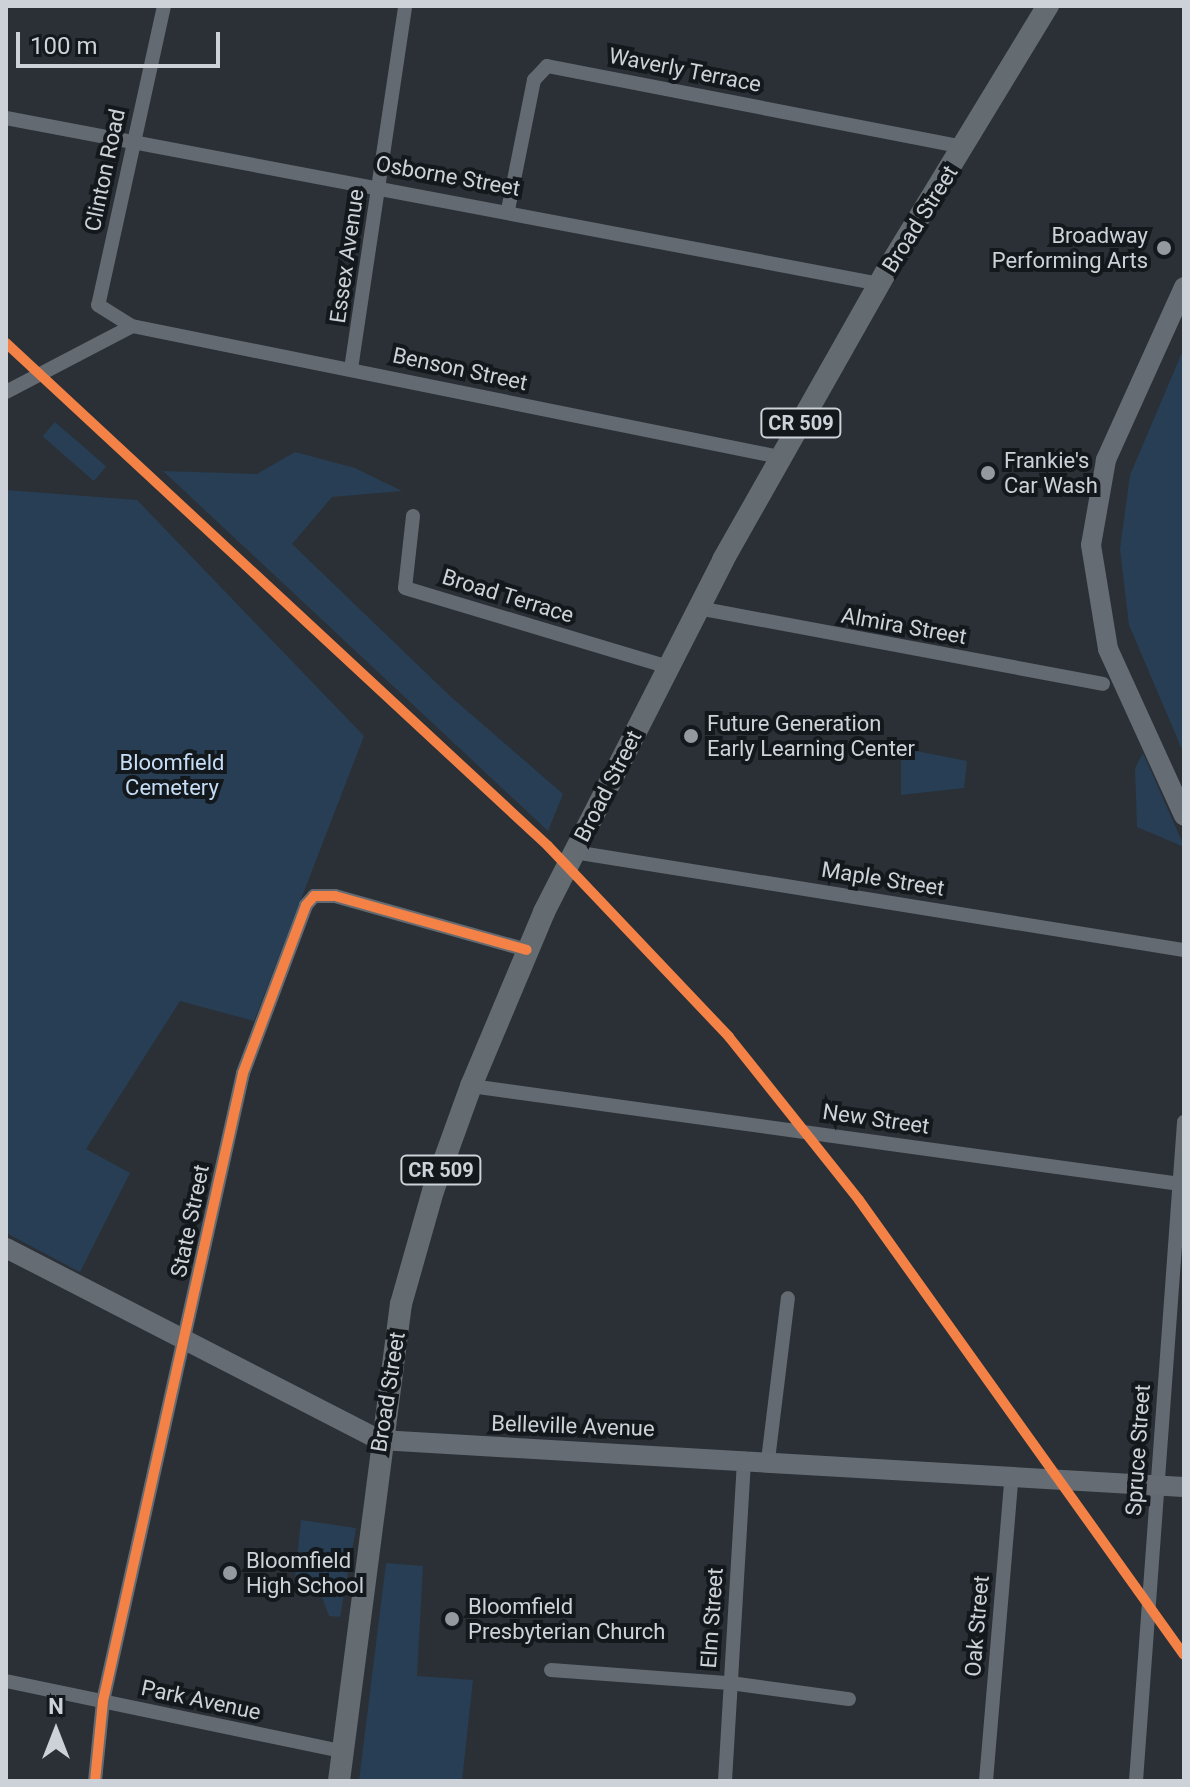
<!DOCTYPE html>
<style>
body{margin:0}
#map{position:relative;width:1190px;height:1787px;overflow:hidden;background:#2a3036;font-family:Roboto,sans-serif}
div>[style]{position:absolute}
.green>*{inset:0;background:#273e54;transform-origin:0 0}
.street>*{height:14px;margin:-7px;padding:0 7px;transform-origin:7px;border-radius:7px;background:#646a71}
.secondary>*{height:20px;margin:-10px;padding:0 10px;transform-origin:10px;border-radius:10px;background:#666c74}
.primary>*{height:22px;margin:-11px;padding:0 11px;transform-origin:11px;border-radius:11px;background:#646c72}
.cycleway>*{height:10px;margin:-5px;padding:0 5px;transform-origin:5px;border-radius:5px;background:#f48246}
.dots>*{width:22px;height:22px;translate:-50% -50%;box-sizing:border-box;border:4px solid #13181c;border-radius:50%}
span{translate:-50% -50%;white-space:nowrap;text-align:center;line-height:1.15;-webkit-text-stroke:8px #13181c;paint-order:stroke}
.shield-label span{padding:2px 6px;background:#13181c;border:2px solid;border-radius:6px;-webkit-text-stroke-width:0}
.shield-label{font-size:20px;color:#ccd2d8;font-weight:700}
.street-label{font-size:22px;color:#ccd2d8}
.poi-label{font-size:22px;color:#ccd2d8}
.right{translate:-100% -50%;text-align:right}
.left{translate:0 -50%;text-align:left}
.park-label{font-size:22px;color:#c5ddf6}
.frame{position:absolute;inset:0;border:8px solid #ccd2d8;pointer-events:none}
.north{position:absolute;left:16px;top:1691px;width:80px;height:80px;-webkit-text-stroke:6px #13181c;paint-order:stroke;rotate:0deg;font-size:22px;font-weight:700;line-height:32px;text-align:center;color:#ccd2d8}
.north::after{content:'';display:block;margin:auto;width:28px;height:36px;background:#ccd2d8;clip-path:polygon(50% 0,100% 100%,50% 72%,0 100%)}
.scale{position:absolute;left:16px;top:32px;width:204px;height:36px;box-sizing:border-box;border:4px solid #ccd2d8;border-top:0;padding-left:10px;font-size:24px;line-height:28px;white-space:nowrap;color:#ccd2d8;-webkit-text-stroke:6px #13181c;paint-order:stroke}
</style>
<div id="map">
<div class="green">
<div style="clip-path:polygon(1184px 348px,1184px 754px,1129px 625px,1120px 549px,1130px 475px)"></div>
<div style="left:55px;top:422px;width:68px;height:19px;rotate:41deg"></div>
<div style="clip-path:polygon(295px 452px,355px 468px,402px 491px,332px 497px,292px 544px,450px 696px,563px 794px,548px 831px,163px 471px,257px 474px)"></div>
<div style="clip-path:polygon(6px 490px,137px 500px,364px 736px,254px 1021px,180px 1001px,86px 1149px,130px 1173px,80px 1272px,6px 1233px)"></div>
<div style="clip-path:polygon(901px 748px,967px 761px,964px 788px,901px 795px)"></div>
<div style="clip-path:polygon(1143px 753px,1184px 846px,1184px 847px,1137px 827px,1135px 768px)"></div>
<div style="clip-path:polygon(301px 1520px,356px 1528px,340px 1617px,329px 1616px,316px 1581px,295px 1578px)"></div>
<div style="clip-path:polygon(386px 1563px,423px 1566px,417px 1676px,473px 1680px,462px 1781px,359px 1781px)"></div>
</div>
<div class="street">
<div style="left:164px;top:6px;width:306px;rotate:102.4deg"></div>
<div style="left:98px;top:305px;width:40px;rotate:32deg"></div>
<div style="left:132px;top:326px;width:661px;rotate:11.43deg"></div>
<div style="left:6px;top:118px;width:890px;rotate:10.75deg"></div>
<div style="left:508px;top:210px;width:133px;rotate:-78.7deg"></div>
<div style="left:534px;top:80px;width:19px;rotate:-47deg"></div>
<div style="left:547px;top:66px;width:425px;rotate:11deg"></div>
<div style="left:351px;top:369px;width:367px;rotate:-81.5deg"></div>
<div style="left:6px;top:392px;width:142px;rotate:-27.6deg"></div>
<div style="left:413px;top:516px;width:72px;rotate:96.3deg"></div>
<div style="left:405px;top:588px;width:275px;rotate:16.7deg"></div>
<div style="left:698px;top:608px;width:412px;rotate:10.6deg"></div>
<div style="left:574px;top:852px;width:618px;rotate:9.13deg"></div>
<div style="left:471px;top:1086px;width:716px;rotate:7.87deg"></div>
<div style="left:768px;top:1460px;width:163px;rotate:-83deg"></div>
<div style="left:551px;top:1670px;width:179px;rotate:4.2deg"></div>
<div style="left:730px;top:1683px;width:120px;rotate:7.7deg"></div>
<div style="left:6px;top:1681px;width:341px;rotate:11.8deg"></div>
<div style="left:95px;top:1781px;width:80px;rotate:-84.3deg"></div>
<div style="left:103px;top:1701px;width:643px;rotate:-77.43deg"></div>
<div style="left:243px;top:1073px;width:179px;rotate:-69.4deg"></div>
<div style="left:306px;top:905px;width:12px;rotate:-48deg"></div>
<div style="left:314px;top:896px;width:21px"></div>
<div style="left:335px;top:896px;width:199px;rotate:15.7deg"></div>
<div style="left:725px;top:1781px;width:323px;rotate:-86.6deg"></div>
<div style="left:986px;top:1781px;width:308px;rotate:-85.2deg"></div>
<div style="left:1136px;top:1781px;width:661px;rotate:-85.83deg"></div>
</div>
<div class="secondary">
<div style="left:1184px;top:287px;width:190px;rotate:114.3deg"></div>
<div style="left:1106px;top:460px;width:86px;rotate:100deg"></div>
<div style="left:1091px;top:545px;width:105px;rotate:80.7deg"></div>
<div style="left:1108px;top:649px;width:183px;rotate:65.5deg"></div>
<div style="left:6px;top:1248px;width:420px;rotate:27.2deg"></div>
<div style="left:380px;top:1440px;width:805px;rotate:3.35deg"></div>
</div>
<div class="primary">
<div style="left:339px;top:1781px;width:481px;rotate:-82.6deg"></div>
<div style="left:401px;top:1304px;width:117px;rotate:-74.2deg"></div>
<div style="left:433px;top:1191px;width:112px;rotate:-70.1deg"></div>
<div style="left:471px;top:1086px;width:189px;rotate:-67.2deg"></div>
<div style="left:544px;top:912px;width:395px;rotate:-63deg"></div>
<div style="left:723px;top:560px;width:337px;rotate:-60.5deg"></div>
<div style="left:889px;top:267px;width:306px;rotate:-58.7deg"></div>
</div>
<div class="cycleway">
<div style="left:6px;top:343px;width:739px;rotate:42.86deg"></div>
<div style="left:548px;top:846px;width:263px;rotate:46.5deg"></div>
<div style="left:729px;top:1037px;width:208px;rotate:51.4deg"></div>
<div style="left:859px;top:1200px;width:559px;rotate:54.46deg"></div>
<div style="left:95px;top:1781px;width:80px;rotate:-84.3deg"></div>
<div style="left:103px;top:1701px;width:643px;rotate:-77.43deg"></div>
<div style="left:243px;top:1073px;width:179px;rotate:-69.4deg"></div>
<div style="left:306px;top:905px;width:12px;rotate:-48deg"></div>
<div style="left:314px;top:896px;width:21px"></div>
<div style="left:335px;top:896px;width:199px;rotate:15.7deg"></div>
</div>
<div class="dots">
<div style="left:1164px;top:248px;background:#93999f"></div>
<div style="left:988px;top:473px;background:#93999f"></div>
<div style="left:691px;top:736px;background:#93999f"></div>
<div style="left:230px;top:1573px;background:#93999f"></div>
<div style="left:452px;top:1619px;background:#93999f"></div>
</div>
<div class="shield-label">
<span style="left:801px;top:423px">CR 509</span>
<span style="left:441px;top:1170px">CR 509</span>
</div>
<div class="street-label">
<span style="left:685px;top:70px;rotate:11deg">Waverly Terrace</span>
<span style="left:105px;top:170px;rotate:-78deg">Clinton Road</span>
<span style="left:448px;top:176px;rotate:10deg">Osborne Street</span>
<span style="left:920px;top:219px;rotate:-58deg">Broad Street</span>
<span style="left:347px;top:256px;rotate:-82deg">Essex Avenue</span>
<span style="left:460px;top:369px;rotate:12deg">Benson Street</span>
<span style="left:508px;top:596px;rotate:17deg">Broad Terrace</span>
<span style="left:904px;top:626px;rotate:10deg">Almira Street</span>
<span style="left:608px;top:786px;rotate:-63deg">Broad Street</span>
<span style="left:883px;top:879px;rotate:9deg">Maple Street</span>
<span style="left:876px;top:1119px;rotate:8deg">New Street</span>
<span style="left:190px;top:1221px;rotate:-78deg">State Street</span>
<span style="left:388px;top:1392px;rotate:-81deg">Broad Street</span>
<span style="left:573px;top:1426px;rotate:2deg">Belleville Avenue</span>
<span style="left:1138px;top:1450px;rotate:-86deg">Spruce Street</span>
<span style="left:712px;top:1618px;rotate:-86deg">Elm Street</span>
<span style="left:977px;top:1626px;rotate:-85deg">Oak Street</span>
<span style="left:201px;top:1700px;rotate:12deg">Park Avenue</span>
</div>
<div class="poi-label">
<span class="right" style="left:1148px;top:248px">Broadway<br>Performing Arts</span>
<span class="left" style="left:1004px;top:473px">Frankie's<br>Car Wash</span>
<span class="left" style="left:707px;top:736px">Future Generation<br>Early Learning Center</span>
<span class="left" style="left:246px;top:1573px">Bloomfield<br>High School</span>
<span class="left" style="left:468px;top:1619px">Bloomfield<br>Presbyterian Church</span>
</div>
<div class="park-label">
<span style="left:172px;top:775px">Bloomfield<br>Cemetery</span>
</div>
<div class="frame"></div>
<div class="north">N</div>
<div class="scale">100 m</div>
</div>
